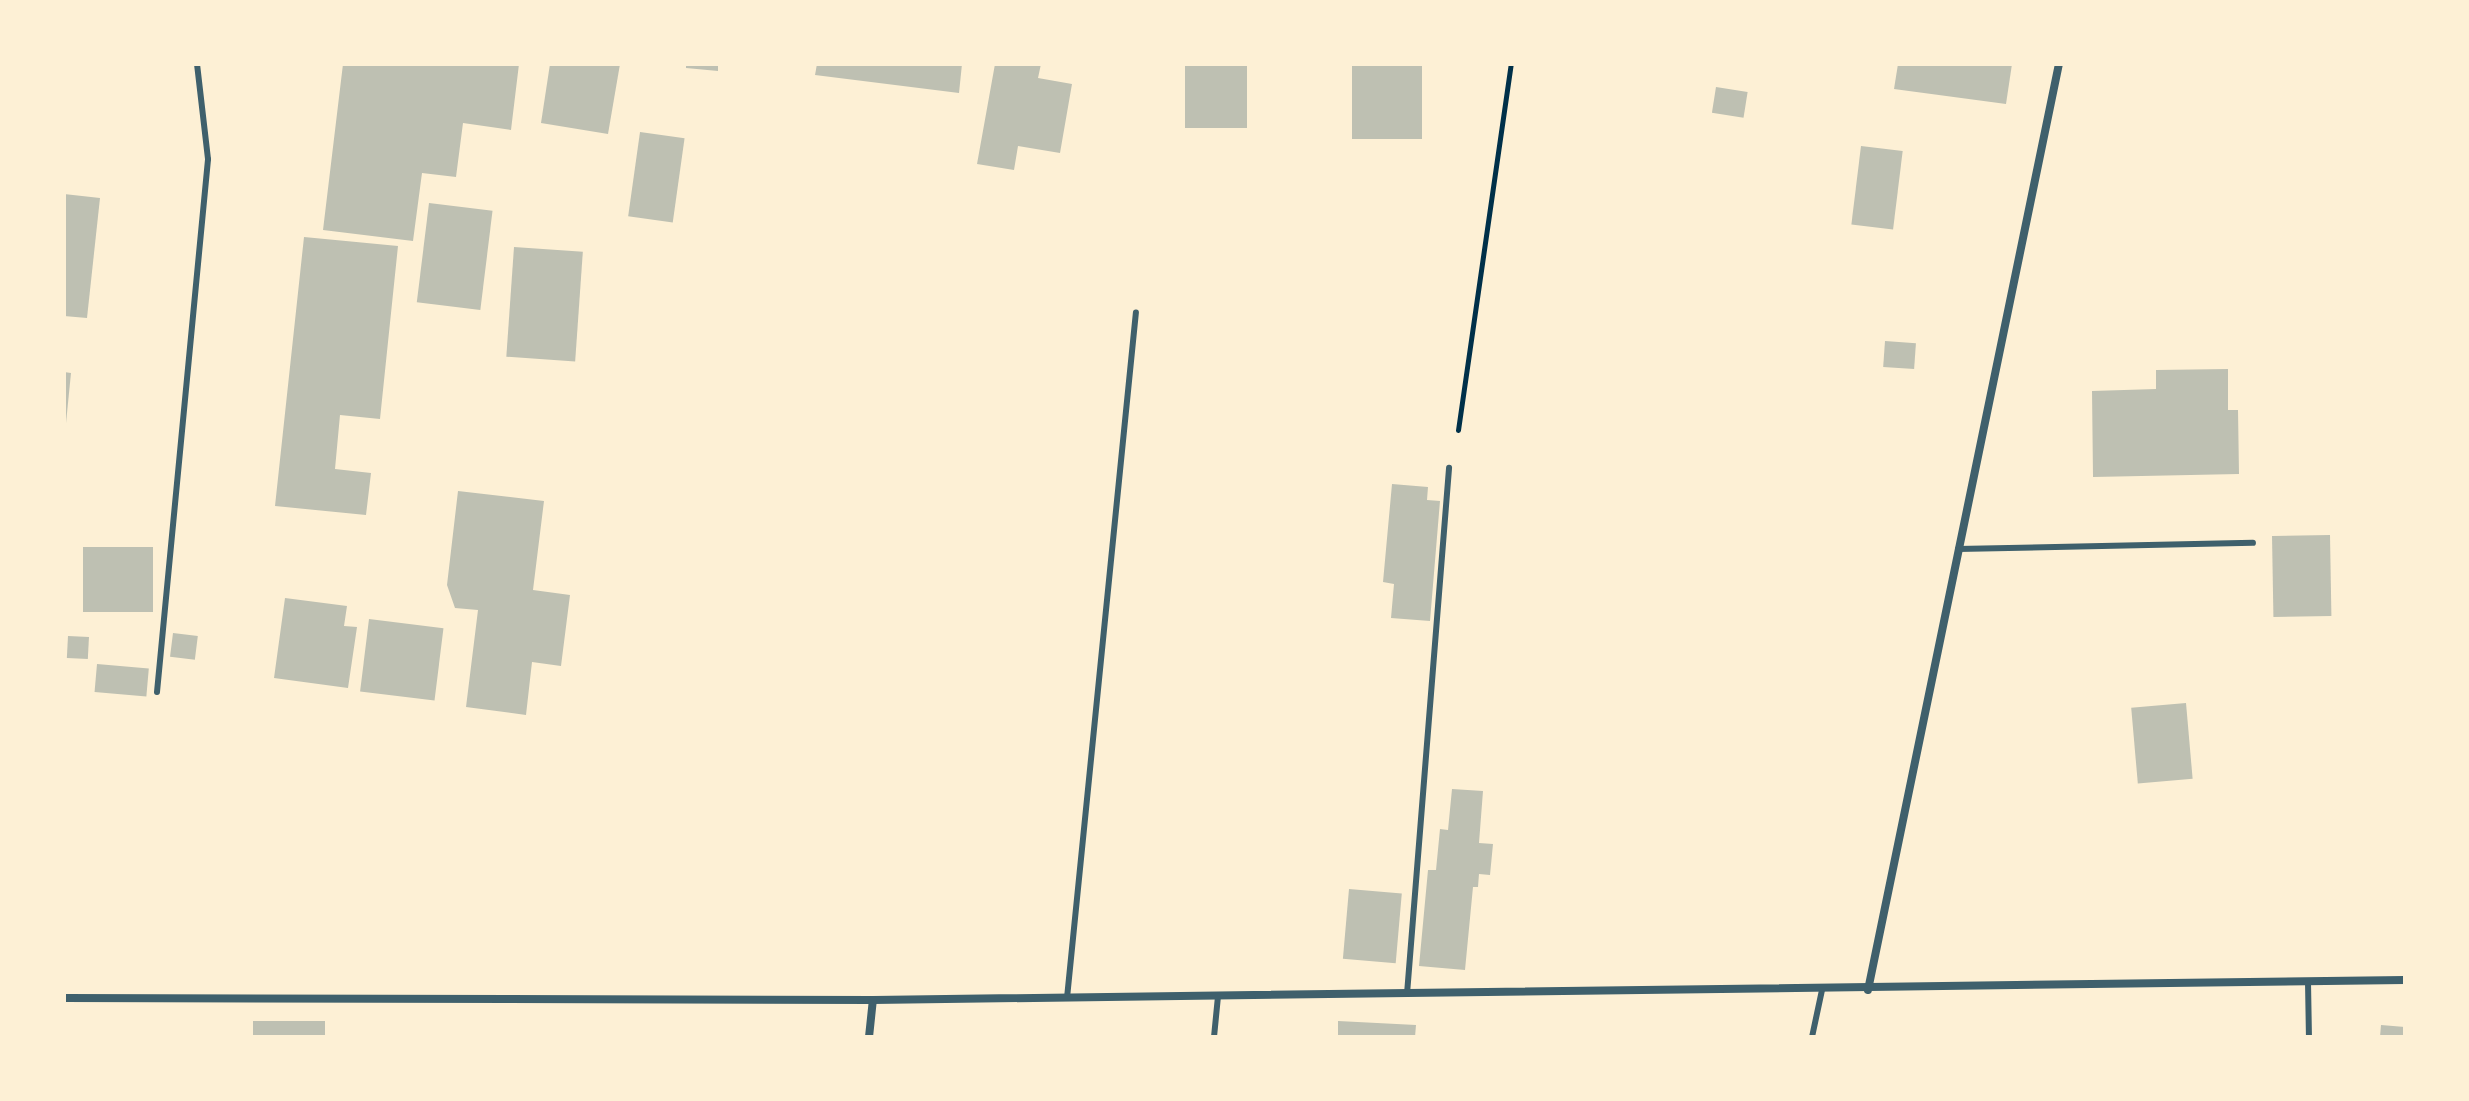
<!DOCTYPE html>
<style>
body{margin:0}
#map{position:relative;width:2469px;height:1101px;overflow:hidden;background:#fdf0d5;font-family:Cabin,sans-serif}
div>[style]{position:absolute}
.building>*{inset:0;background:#bec0b2;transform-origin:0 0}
.path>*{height:5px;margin:-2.5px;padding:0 2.5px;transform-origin:2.5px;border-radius:2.5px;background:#003049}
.service>*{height:6px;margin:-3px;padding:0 3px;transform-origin:3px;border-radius:3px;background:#3f606c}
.minor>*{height:8px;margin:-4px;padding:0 4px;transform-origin:4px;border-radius:4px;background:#3f606c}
span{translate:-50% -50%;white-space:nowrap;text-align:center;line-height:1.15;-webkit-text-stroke:8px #fdf0d5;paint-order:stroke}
.frame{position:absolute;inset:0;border:66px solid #fdf0d5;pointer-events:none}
</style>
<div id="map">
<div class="building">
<div style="clip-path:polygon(343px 64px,519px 64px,511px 130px,463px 123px,456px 177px,422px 173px,413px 241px,323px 230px)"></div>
<div style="clip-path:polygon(550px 64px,620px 64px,608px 134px,541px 123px)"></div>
<div style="clip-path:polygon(686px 64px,718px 64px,718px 71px,686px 68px)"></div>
<div style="clip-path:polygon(817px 64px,962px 64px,959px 93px,815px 75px)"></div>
<div style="clip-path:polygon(995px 64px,1041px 64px,1038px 78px,1072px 84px,1060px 153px,1018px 146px,1014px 170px,977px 164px)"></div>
<div style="left:1185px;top:64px;width:62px;height:64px"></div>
<div style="left:1352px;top:64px;width:70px;height:75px"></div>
<div style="clip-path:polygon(1898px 64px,2012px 64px,2006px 104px,1894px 89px)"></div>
<div style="left:1716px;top:87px;width:32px;height:26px;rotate:9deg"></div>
<div style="left:640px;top:132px;width:45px;height:85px;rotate:8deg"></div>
<div style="left:1861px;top:146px;width:42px;height:79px;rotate:7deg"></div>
<div style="clip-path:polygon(64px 194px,100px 198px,87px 318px,64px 316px)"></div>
<div style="left:429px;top:203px;width:64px;height:100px;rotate:7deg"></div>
<div style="clip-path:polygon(304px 237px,398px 246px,380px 419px,340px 415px,335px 469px,371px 473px,366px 515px,275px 506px)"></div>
<div style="left:514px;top:247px;width:69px;height:110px;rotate:4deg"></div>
<div style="left:1885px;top:341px;width:31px;height:26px;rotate:4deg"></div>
<div style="clip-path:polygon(2228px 369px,2228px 410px,2238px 410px,2239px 474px,2093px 477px,2092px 391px,2156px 389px,2156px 370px)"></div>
<div style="clip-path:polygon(64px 372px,71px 373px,66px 423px,64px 423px)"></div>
<div style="clip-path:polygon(1392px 484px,1428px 487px,1427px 500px,1440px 501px,1430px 621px,1391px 618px,1394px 584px,1383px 582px)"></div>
<div style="clip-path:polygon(458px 491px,544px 501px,533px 590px,570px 595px,561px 666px,532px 662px,526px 715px,466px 707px,478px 610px,455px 608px,447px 585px)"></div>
<div style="left:2330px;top:535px;width:81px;height:58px;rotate:89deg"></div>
<div style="left:83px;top:547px;width:70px;height:65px"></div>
<div style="clip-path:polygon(285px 598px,347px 606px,344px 626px,357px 627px,348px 688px,274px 678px)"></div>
<div style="left:369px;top:619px;width:75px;height:73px;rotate:7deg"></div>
<div style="left:173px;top:633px;width:25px;height:24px;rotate:7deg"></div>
<div style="left:68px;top:636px;width:21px;height:22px;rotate:3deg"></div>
<div style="left:97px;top:664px;width:52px;height:28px;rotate:5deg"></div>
<div style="left:2186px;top:703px;width:76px;height:55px;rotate:85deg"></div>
<div style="clip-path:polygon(1452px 789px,1483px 791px,1479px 843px,1493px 844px,1490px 875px,1479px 874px,1478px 887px,1473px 887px,1465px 970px,1419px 966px,1428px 870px,1436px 870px,1440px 829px,1448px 830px)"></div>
<div style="left:1349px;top:889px;width:53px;height:70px;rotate:5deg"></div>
<div style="left:253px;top:1021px;width:72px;height:16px"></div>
<div style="clip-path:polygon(1338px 1021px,1416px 1025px,1415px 1037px,1338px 1037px)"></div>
<div style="clip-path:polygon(2381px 1025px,2405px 1027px,2405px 1037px,2380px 1037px)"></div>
</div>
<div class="path">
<div style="left:1458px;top:430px;width:370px;rotate:-81.8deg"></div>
</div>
<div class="service">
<div style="left:1958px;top:549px;width:295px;rotate:-1.2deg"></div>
<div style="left:157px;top:692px;width:535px;rotate:-84.53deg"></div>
<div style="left:208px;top:159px;width:96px;rotate:-96.6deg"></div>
<div style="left:2308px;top:982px;width:55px;rotate:89deg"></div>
<div style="left:1407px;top:994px;width:528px;rotate:-85.43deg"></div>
<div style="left:1067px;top:998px;width:689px;rotate:-84.26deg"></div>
<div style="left:1214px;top:1037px;width:41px;rotate:-84.4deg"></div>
<div style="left:1812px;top:1037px;width:48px;rotate:-78deg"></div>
</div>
<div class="minor">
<div style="left:1868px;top:990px;width:945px;rotate:-78.35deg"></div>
<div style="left:64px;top:998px;width:809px;rotate:0.14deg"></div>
<div style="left:873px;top:1000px;width:1532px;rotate:-0.75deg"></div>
<div style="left:869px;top:1037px;width:37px;rotate:-84deg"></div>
</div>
<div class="frame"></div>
</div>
